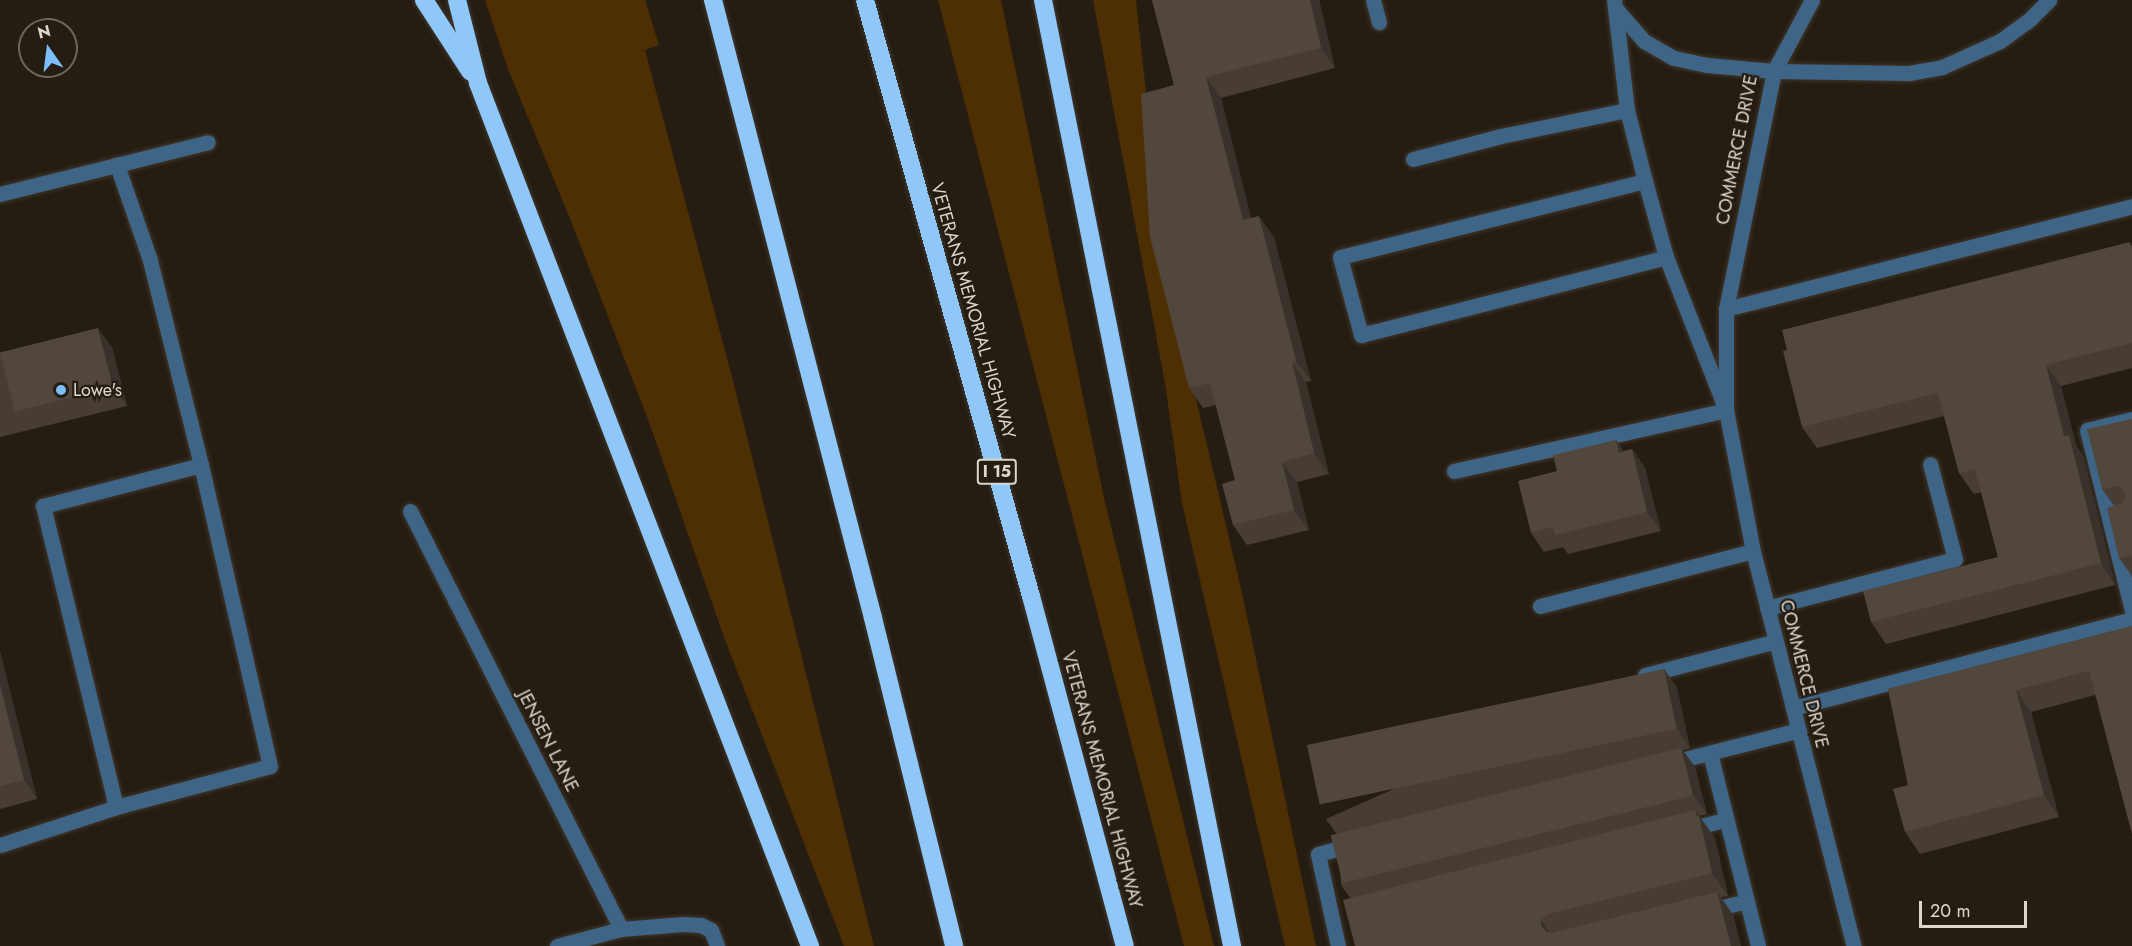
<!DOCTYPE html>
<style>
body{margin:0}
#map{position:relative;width:2132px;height:946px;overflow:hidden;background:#251c12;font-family:Jost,sans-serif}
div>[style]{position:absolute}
.green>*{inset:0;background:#4e2e03}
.roads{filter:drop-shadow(0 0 2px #3f362c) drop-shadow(0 0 2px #3f362c)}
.minor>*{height:15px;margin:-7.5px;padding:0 7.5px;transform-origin:7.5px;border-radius:7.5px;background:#3f6586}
.highway>*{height:18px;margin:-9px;padding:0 9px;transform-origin:9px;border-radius:9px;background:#8fc7f9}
.wall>*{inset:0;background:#473d34}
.shaded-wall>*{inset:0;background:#39322a}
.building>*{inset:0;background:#52473c;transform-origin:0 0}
.dots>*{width:16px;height:16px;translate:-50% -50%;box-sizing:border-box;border:3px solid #251c12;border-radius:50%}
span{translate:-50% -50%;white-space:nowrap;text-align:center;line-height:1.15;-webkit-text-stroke:4.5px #251c12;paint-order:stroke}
.shield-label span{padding:2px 4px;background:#251c12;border:2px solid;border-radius:4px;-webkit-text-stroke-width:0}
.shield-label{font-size:16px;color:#dcd6cf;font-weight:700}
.street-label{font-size:18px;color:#dcd6cf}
.poi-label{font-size:18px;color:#dcd6cf}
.left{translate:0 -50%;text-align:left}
.north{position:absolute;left:18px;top:18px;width:60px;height:60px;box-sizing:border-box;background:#251c12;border:2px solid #6e665e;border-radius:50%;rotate:346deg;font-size:16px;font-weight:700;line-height:24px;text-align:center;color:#dcd6cf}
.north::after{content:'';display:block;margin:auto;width:21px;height:27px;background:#7bbef9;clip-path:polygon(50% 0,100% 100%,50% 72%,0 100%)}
.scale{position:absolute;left:1919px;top:901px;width:108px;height:27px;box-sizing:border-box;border:3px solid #dcd6cf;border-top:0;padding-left:8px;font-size:18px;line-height:21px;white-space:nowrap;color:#dcd6cf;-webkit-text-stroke:4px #251c12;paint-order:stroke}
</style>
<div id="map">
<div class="green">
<div style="clip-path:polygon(485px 0,645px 0,659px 45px,645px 50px,732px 377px,874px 946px,844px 946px,725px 640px,649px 422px,569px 216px,508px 69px)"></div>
<div style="clip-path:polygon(938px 0,1001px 0,1104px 498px,1214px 946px,1184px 946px)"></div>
<div style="clip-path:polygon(1093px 0,1136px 0,1165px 268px,1243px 597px,1316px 946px,1285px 946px,1182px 503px,1165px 383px)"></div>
</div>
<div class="roads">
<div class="minor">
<div style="left:1373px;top:0;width:23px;rotate:75deg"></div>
<div style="left:1812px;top:0;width:81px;rotate:118.2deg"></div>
<div style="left:1774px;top:71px;width:243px;rotate:101.4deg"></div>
<div style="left:1726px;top:309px;width:101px;rotate:90deg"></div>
<div style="left:1726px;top:410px;width:144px;rotate:79.2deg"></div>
<div style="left:1753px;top:551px;width:408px;rotate:75.7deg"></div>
<div style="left:1616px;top:9px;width:43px;rotate:48.8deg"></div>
<div style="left:1644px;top:41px;width:34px;rotate:30deg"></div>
<div style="left:1674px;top:58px;width:34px;rotate:12deg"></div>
<div style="left:1707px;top:65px;width:67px;rotate:5.1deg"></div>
<div style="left:1774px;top:71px;width:135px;rotate:0.8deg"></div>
<div style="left:1909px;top:73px;width:34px;rotate:-10deg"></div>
<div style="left:1942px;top:67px;width:64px;rotate:-24.1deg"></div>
<div style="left:2000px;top:41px;width:37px;rotate:-36deg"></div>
<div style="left:2030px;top:19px;width:27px;rotate:-45deg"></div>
<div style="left:1413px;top:159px;width:91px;rotate:-14.6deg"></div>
<div style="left:1501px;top:136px;width:129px;rotate:-11.7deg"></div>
<div style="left:1645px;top:181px;width:314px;rotate:166deg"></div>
<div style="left:1340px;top:257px;width:81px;rotate:74.9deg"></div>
<div style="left:1361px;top:335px;width:315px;rotate:-14.3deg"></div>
<div style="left:0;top:194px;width:214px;rotate:-14deg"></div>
<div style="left:1726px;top:309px;width:419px;rotate:-14.2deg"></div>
<div style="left:2132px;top:419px;width:46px;rotate:166.3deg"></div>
<div style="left:2087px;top:430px;width:187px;rotate:76deg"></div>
<div style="left:1454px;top:471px;width:279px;rotate:-12.6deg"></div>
<div style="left:1726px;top:410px;width:164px;rotate:-111.4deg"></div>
<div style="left:1666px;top:257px;width:79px;rotate:-105.4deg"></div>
<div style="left:1645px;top:181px;width:73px;rotate:-104.2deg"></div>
<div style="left:1627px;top:110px;width:111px;rotate:-96.7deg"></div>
<div style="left:410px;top:511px;width:468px;rotate:63.2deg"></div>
<div style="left:1540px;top:606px;width:220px;rotate:-14.5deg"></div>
<div style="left:1767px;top:608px;width:194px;rotate:-14.6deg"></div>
<div style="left:1955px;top:559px;width:98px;rotate:-104.7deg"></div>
<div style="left:1645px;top:675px;width:135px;rotate:-14.5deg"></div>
<div style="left:1793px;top:708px;width:350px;rotate:-14.7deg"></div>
<div style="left:1710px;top:753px;width:199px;rotate:76deg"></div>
<div style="left:1669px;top:763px;width:134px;rotate:-14.2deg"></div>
<div style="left:116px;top:807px;width:159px;rotate:-14.9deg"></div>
<div style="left:270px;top:766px;width:309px;rotate:-102.9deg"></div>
<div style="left:1687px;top:830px;width:41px;rotate:-15.4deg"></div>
<div style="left:0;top:845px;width:122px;rotate:-18.1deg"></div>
<div style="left:116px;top:807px;width:310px;rotate:-103.6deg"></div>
<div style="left:43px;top:506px;width:163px;rotate:-14.5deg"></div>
<div style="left:201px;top:465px;width:211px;rotate:-104deg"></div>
<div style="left:150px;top:260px;width:101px;rotate:-109.2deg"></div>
<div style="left:1709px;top:910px;width:39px;rotate:-13deg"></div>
<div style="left:557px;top:946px;width:66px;rotate:-14.9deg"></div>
<div style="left:621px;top:929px;width:62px;rotate:-4.6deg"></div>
<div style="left:683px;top:924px;width:18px;rotate:3deg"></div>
<div style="left:701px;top:925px;width:11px;rotate:27deg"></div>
<div style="left:711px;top:930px;width:17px;rotate:69deg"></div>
<div style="left:1338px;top:946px;width:94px;rotate:-102.3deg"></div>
<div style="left:1318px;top:854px;width:35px;rotate:-15deg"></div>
</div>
<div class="highway">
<div style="left:424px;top:0;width:85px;rotate:57.1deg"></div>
<div style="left:457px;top:0;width:86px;rotate:75.8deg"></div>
<div style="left:478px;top:83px;width:925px;rotate:68.96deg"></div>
<div style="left:713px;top:0;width:638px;rotate:75.48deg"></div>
<div style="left:873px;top:618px;width:338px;rotate:76.1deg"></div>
<div style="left:865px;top:0;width:619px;rotate:74.44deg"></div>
<div style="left:1031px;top:596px;width:362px;rotate:75deg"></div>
<div style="left:1043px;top:0;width:965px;rotate:78.7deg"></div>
</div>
</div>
<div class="wall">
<div style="clip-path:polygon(1152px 0,1319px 0,1335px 68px,1221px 98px,1251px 218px,1274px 237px,1311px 381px,1306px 382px,1329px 474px,1297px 482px,1309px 530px,1247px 545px,1233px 525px,1235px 480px,1216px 405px,1203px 408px,1189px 388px,1174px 85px)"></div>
<div style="clip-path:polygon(2132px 245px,2132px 368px,2061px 386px,2076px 445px,2083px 456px,2115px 585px,1886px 644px,1871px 622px,1998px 557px,1981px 492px,1974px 494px,1959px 473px,1944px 416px,1817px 448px,1802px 427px)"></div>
<div style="clip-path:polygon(112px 347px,127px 406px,0 437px,0 352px)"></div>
<div style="clip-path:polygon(2132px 419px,2132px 576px,2119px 558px,2114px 506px,2102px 489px)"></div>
<div style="clip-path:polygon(1616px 440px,1623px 451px,1632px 449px,1645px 468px,1661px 531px,1568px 554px,1563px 547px,1544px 552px,1531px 533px,1557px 471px)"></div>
<div style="clip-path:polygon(2132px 626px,2095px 695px,2031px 712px,2059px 817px,1920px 854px,1905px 832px,1908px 785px,1888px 689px)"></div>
<div style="clip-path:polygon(0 651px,37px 799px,0 809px)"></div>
<div style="clip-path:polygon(1664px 669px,1677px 688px,1690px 748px,1683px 750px,1695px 767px,1707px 814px,1699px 816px,1715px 838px,1728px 896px,1721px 897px,1733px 915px,1741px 946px,1355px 946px,1351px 899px,1341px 885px,1338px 836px,1326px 819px)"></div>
</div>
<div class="shaded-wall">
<div style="clip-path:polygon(1310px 0,1319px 0,1335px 68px,1321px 48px)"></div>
<div style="clip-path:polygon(1206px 77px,1221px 98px,1257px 241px,1243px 220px)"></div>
<div style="clip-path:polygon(1259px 216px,1274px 237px,1311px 381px,1296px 361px)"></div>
<div style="clip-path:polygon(98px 328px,112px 347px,127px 406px,113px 387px)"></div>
<div style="clip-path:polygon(1292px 362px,1306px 382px,1329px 474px,1314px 453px)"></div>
<div style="clip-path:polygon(2046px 365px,2061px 386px,2076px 445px,2083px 456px,2115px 585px,2101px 563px,2064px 436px)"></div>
<div style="clip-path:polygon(1616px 440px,1629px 459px,1619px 453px)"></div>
<div style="clip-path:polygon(1632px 449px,1645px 468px,1661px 531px,1647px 512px)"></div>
<div style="clip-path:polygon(1282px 462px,1297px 482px,1309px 530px,1294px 510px)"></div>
<div style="clip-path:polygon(0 651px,37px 799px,24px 780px,0 685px)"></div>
<div style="clip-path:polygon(1664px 669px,1677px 688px,1690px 748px,1677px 729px)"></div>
<div style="clip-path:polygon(2016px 690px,2031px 712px,2059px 817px,2044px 795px)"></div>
<div style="clip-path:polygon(1681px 748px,1695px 767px,1707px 814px,1693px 795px)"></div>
<div style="clip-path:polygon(1695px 810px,1715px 838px,1728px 896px,1712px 873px)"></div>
<div style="clip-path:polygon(1717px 892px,1733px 915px,1741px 946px,1731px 946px)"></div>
<div style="clip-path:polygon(1541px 920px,1557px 943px,1541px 926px)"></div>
</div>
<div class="building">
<div style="clip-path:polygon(1152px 0,1310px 0,1321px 48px,1206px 77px,1243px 220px,1259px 216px,1296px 361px,1292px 362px,1314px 453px,1282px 462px,1294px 510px,1233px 525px,1222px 484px,1235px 480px,1210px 383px,1189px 388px,1150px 237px,1141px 94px,1174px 85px)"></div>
<div style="clip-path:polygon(2130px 242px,2132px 250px,2132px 343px,2046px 365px,2064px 436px,2069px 435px,2101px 563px,1871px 622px,1863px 591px,1998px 557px,1975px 469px,1959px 473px,1938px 393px,1802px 427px,1783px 351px,1787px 350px,1782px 330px)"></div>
<div style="left:98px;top:328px;width:61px;height:101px;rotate:76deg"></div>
<div style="clip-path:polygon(2132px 419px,2132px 559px,2131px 555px,2119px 558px,2107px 508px,2123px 503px,2126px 493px,2119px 486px,2102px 489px,2087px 429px)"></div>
<div style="clip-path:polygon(1616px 440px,1619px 453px,1632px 449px,1647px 512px,1555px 535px,1553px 527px,1531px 533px,1518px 481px,1557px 471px,1553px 455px)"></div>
<div style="clip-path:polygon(2132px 626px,2132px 834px,2089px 671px,2016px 690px,2044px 795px,1905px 832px,1893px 789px,1908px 785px,1888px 689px)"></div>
<div style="left:1664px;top:669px;width:61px;height:365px;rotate:78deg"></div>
<div style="clip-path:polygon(0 685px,24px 780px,0 786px)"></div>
<div style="left:1681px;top:748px;width:49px;height:361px;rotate:76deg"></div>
<div style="clip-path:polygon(1695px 810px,1697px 816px,1699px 816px,1712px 873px,1548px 914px,1541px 920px,1541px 926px,1547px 932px,1552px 933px,1717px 892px,1731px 946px,1355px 946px,1343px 900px)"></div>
</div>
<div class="dots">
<div style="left:61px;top:390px;background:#7bbef9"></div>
</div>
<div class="shield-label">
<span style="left:997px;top:472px">I 15</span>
</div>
<div class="street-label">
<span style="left:1737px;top:150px;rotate:-79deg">COMMERCE DRIVE</span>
<span style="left:973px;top:311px;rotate:74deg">VETERANS MEMORIAL HIGHWAY</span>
<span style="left:1804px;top:674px;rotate:76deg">COMMERCE DRIVE</span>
<span style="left:548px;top:741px;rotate:63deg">JENSEN LANE</span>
<span style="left:1102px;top:780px;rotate:75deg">VETERANS MEMORIAL HIGHWAY</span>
</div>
<div class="poi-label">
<span class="left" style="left:73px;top:390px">Lowe's</span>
</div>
<div class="north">N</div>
<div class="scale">20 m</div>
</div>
